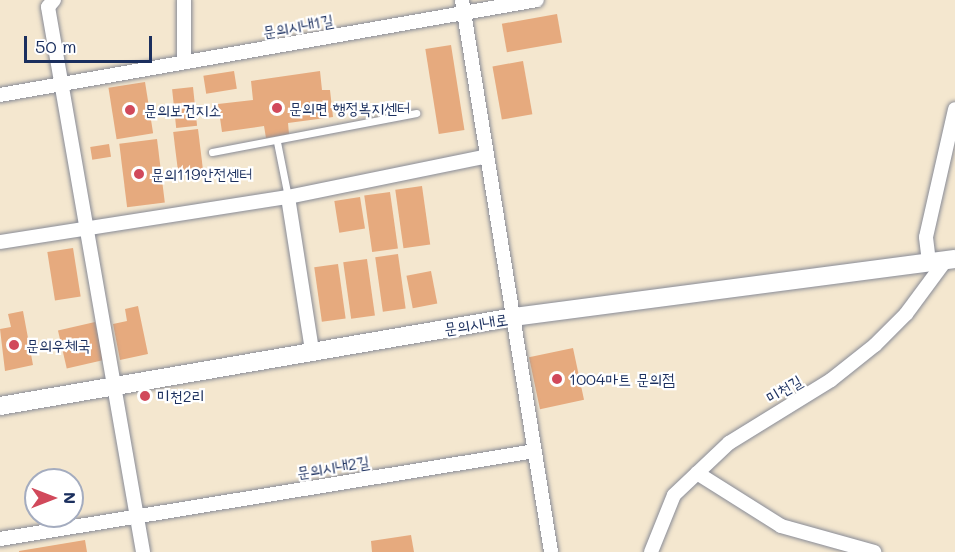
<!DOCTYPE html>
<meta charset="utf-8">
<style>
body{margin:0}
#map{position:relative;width:955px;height:552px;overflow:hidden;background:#f4e7cf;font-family:Mali,"Poor Story",sans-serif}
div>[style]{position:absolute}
.building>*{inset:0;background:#e6aa7e;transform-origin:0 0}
.roads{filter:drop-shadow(0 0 2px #888b96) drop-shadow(0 0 2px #888b96)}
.service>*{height:7px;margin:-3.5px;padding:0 3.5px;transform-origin:3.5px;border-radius:3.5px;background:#fff}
.minor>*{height:14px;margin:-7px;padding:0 7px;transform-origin:7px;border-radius:7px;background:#fff}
.tertiary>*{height:18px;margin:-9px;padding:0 9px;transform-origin:9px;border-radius:9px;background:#fff}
.dots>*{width:16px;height:16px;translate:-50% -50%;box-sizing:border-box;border:3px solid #fff;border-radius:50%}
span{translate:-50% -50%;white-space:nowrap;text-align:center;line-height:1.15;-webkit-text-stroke:4.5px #fff;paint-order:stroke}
.street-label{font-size:16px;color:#1b2f5e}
.poi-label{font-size:16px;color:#1b2f5e}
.left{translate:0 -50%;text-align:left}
.north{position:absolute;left:24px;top:468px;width:60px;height:60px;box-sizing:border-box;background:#fff;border:2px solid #a4acbf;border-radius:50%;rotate:90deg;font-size:16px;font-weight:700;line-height:24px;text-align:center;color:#1b2f5e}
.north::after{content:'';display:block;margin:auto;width:21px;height:27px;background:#d1495b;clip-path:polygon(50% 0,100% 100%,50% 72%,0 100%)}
.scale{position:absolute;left:24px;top:36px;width:128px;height:27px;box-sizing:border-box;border:3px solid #1b2f5e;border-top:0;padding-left:8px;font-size:18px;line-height:21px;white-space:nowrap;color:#1b2f5e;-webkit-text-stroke:4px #fff;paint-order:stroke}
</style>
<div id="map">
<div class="building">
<div style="left:557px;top:14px;width:29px;height:56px;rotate:80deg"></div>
<div style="left:451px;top:45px;width:86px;height:26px;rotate:81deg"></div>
<div style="left:523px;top:61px;width:54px;height:31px;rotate:80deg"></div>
<div style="left:234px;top:71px;width:18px;height:31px;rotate:81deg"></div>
<div style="clip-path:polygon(320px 71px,322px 90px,330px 90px,333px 117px,288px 123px,289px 134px,266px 138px,264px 126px,222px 132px,218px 104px,253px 100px,251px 81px)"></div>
<div style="left:145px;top:82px;width:52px;height:37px;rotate:81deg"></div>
<div style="left:193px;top:87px;width:39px;height:21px;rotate:84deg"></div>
<div style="left:198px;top:129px;width:40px;height:25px;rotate:83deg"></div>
<div style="left:157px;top:139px;width:64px;height:38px;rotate:83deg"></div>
<div style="left:109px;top:144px;width:13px;height:19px;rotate:81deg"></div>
<div style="left:422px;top:186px;width:59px;height:27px;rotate:82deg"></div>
<div style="left:390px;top:192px;width:57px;height:26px;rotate:82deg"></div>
<div style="left:360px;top:197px;width:32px;height:26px;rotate:81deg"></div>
<div style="left:73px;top:248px;width:49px;height:26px;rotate:81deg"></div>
<div style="left:398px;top:254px;width:55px;height:23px;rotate:82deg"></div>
<div style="left:367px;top:259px;width:57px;height:24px;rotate:82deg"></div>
<div style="left:338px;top:264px;width:55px;height:24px;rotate:82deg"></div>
<div style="left:431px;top:271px;width:33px;height:25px;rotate:79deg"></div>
<div style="clip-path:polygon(138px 306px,148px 354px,120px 360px,113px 324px,127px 321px,125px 309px)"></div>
<div style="clip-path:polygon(23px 311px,33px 365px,5px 371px,0 329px,11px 327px,8px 314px)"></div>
<div style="left:95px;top:322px;width:39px;height:38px;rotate:77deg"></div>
<div style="left:573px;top:348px;width:53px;height:45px;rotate:78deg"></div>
<div style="clip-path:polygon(411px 535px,414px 552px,372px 552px,371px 541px)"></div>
<div style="clip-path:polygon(85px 540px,87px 552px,19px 552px,19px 551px)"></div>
</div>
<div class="roads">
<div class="service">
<div style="left:277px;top:142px;width:56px;rotate:78.7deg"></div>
<div style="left:212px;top:152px;width:208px;rotate:-10.8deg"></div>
</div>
<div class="minor">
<div style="left:54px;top:0;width:9px;rotate:131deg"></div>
<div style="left:48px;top:7px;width:553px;rotate:80.11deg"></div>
<div style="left:184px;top:0;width:62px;rotate:90deg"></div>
<div style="left:462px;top:0;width:559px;rotate:80.84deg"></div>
<div style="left:0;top:95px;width:545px;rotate:-10.03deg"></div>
<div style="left:288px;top:197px;width:155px;rotate:81.1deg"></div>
<div style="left:0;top:242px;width:291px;rotate:-8.9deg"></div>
<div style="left:288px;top:197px;width:203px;rotate:-11.6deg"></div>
<div style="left:929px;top:262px;width:25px;rotate:-97deg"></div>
<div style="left:926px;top:237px;width:131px;rotate:-77.2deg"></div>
<div style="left:697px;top:473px;width:99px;rotate:32.2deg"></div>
<div style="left:781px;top:526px;width:97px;rotate:15.6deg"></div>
<div style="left:0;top:539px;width:542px;rotate:-9.34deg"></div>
<div style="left:651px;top:552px;width:61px;rotate:-68deg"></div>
<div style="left:674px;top:495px;width:76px;rotate:-43.4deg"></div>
<div style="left:729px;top:443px;width:120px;rotate:-31.7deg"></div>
<div style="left:831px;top:380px;width:56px;rotate:-38.5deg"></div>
<div style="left:875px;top:345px;width:44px;rotate:-45deg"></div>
<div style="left:906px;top:314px;width:67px;rotate:-53.5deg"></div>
</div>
<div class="tertiary">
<div style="left:0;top:406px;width:522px;rotate:-9.82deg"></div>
<div style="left:514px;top:317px;width:445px;rotate:-7.5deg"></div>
</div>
</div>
<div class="dots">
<div style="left:277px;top:108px;background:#d1495b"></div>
<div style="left:130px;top:110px;background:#d1495b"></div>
<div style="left:139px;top:174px;background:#d1495b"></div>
<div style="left:14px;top:345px;background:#d1495b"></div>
<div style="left:557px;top:379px;background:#d1495b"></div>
<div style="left:145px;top:396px;background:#d1495b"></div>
</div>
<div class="street-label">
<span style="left:298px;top:26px;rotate:-10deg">문의시내1길</span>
<span style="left:476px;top:324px;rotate:-9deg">문의시내로</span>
<span style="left:784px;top:389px;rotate:-31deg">미천길</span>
<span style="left:333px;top:467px;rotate:-9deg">문의시내2길</span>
</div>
<div class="poi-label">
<span class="left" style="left:289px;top:108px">문의면 행정복지센터</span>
<span class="left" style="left:144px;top:110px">문의보건지소</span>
<span class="left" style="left:151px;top:174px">문의119안전센터</span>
<span class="left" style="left:26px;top:345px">문의우체국</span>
<span class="left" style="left:569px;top:379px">1004마트 문의점</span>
<span class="left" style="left:157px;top:396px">미천2리</span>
</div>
<div class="north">N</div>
<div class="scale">50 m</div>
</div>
